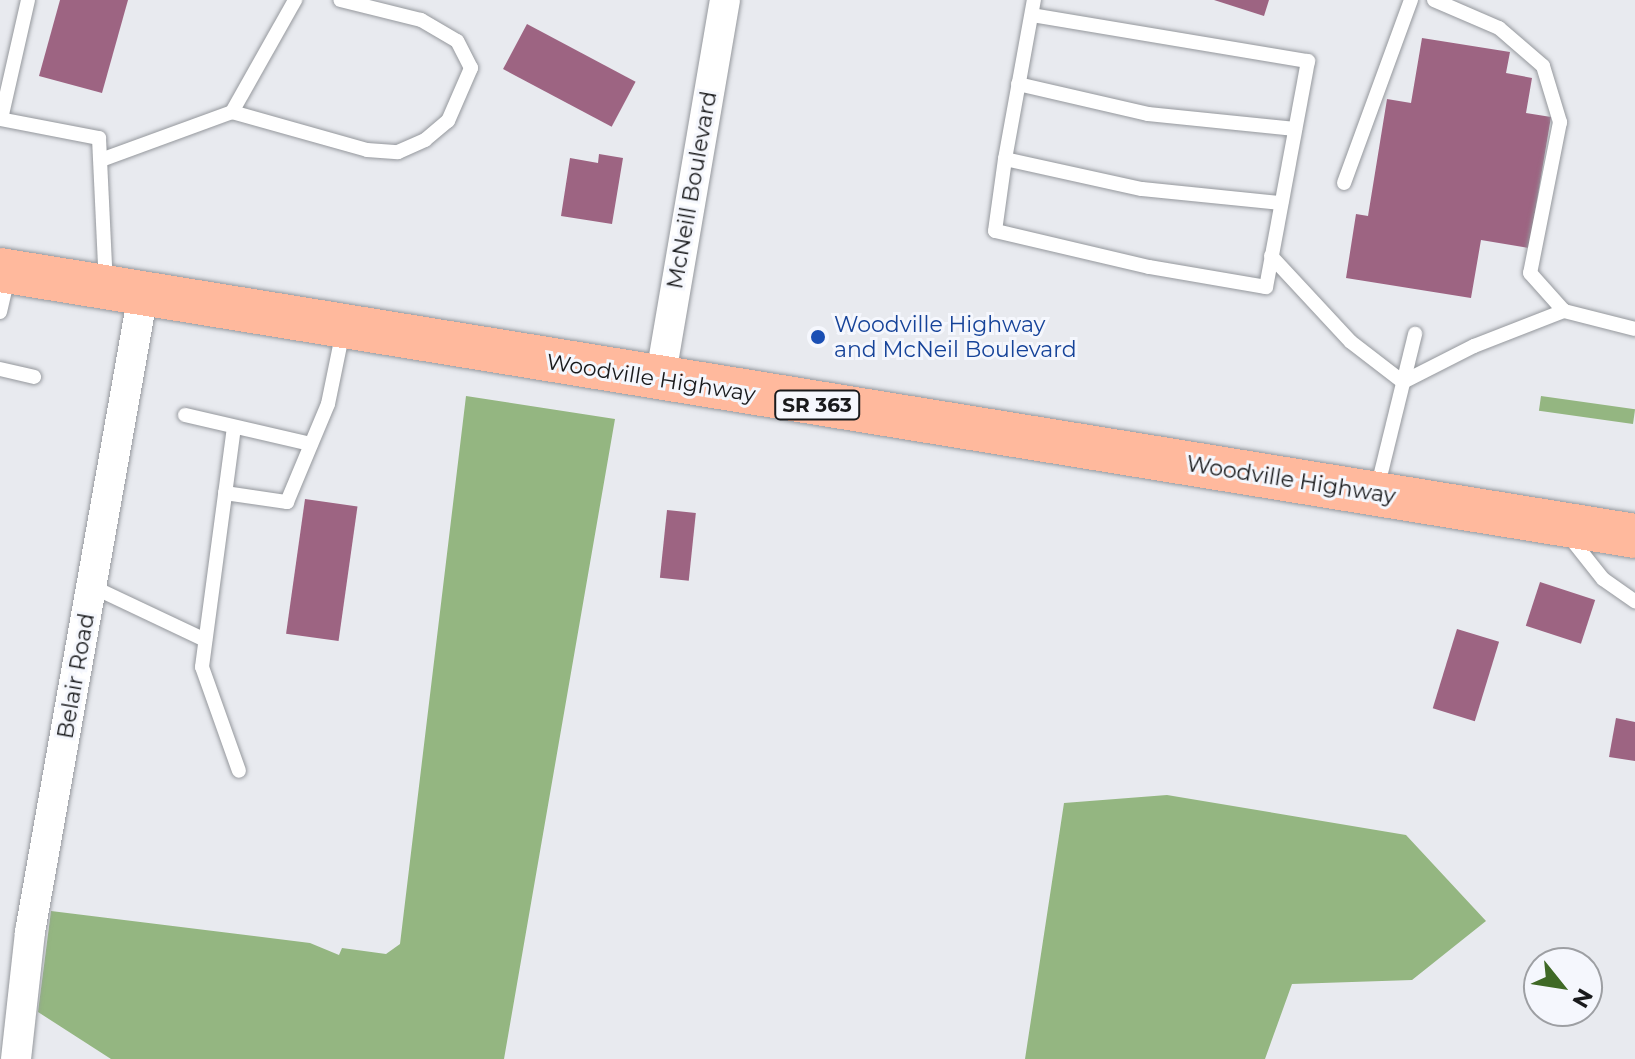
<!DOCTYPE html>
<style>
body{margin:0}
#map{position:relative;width:1635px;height:1059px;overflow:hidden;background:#e8eaef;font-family:Montserrat,sans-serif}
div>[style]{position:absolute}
.forest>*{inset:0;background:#94b681;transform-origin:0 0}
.building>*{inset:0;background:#9d6482;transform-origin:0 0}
.roads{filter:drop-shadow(0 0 2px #95989d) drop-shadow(0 0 2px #95989d)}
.service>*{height:14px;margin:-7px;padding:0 7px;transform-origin:7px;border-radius:7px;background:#fff}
.minor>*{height:30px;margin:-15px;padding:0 15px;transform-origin:15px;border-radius:15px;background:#fff}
.primary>*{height:44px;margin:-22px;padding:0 22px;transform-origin:22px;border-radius:22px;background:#ffb99d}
.dots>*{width:22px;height:22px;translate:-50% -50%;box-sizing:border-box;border:4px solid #f5f7fd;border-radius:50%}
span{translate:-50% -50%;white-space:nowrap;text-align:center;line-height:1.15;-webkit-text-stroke:6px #f5f7fd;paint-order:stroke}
.shield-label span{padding:2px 6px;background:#f5f7fd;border:2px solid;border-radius:6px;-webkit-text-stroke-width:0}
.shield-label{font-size:20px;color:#191a1c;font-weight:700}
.street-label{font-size:22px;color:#191a1c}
.transit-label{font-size:22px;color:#164399}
.left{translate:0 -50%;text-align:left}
.north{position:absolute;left:1523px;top:947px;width:80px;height:80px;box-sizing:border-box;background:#f5f7fd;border:2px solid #9d9fa3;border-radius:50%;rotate:120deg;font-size:22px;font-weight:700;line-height:32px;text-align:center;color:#191a1c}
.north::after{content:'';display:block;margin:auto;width:28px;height:36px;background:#3f6926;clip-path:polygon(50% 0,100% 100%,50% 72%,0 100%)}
</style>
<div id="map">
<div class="forest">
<div style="clip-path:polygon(466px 396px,615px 419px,504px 1059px,111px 1059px,38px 1012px,51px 911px,310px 943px,339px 955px,342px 948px,386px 954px,400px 944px)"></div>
<div style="left:1541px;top:396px;width:95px;height:15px;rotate:8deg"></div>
<div style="clip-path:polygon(1167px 795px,1406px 835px,1486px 921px,1412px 980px,1292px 984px,1265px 1059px,1025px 1059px,1064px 803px)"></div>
</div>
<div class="building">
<div style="clip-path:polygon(60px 0,128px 0,102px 93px,39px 76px)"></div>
<div style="clip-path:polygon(1214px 0,1269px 0,1264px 16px)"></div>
<div style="left:527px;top:24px;width:123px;height:51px;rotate:28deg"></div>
<div style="clip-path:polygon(1422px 38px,1510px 52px,1506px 73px,1532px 78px,1526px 113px,1551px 117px,1529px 248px,1481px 240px,1471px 298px,1346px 278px,1356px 214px,1368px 216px,1387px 99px,1411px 103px)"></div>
<div style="clip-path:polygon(599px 154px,623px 158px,612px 224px,561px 216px,570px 158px,598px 163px)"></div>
<div style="left:305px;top:499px;width:53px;height:136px;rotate:8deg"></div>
<div style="left:667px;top:510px;width:29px;height:68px;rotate:6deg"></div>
<div style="left:1540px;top:582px;width:58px;height:46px;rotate:18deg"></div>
<div style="left:1457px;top:629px;width:44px;height:83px;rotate:17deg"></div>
<div style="clip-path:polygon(1616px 718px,1635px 722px,1635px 761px,1609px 757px)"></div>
</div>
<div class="roads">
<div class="service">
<div style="left:1434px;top:0;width:71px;rotate:23.3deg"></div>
<div style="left:1499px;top:28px;width:58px;rotate:40.8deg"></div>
<div style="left:1543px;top:66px;width:59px;rotate:73.1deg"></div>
<div style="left:1560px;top:122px;width:154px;rotate:101.2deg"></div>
<div style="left:1530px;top:273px;width:51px;rotate:48.2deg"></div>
<div style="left:1564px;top:311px;width:73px;rotate:14.2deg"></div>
<div style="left:1032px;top:15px;width:280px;rotate:9.5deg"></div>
<div style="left:1308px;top:61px;width:230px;rotate:100.5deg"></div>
<div style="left:1266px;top:287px;width:119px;rotate:-170.3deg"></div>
<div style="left:1149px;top:267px;width:158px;rotate:-166.8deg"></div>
<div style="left:995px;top:231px;width:73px;rotate:-82.1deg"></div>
<div style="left:1005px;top:159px;width:162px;rotate:-79.7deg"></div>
<div style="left:1018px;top:84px;width:133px;rotate:13deg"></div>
<div style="left:1148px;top:114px;width:148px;rotate:5.8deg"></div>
<div style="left:232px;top:112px;width:140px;rotate:15.7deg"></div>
<div style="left:367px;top:150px;width:31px;rotate:4deg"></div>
<div style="left:398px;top:152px;width:30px;rotate:-24deg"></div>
<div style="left:425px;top:140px;width:30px;rotate:-40deg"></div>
<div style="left:448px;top:121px;width:58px;rotate:-66.5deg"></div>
<div style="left:471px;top:68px;width:30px;rotate:-117deg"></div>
<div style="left:457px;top:41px;width:42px;rotate:-149.7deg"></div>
<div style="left:421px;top:20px;width:83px;rotate:-166.1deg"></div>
<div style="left:0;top:119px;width:101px;rotate:10.9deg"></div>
<div style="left:99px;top:138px;width:146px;rotate:87.3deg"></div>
<div style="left:1px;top:119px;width:122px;rotate:-77.2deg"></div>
<div style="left:1005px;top:159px;width:140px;rotate:12.4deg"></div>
<div style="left:1142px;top:189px;width:140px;rotate:5.8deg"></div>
<div style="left:101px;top:160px;width:140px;rotate:-20.1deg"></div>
<div style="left:232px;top:112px;width:129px;rotate:-60.6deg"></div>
<div style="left:1344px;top:183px;width:195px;rotate:-69.9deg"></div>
<div style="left:1271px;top:256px;width:117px;rotate:47.1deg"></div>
<div style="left:1351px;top:342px;width:66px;rotate:37.6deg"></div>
<div style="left:1403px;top:382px;width:80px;rotate:-26.9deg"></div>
<div style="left:1474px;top:346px;width:97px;rotate:-21.3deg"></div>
<div style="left:0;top:312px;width:36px;rotate:-77deg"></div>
<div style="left:0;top:369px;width:35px;rotate:13deg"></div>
<div style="left:185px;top:415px;width:129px;rotate:13deg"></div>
<div style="left:234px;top:427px;width:242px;rotate:97.6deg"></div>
<div style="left:202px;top:667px;width:110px;rotate:70.4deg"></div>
<div style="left:1377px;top:489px;width:160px;rotate:-76.2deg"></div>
<div style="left:225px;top:493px;width:63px;rotate:8.3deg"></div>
<div style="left:287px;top:502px;width:106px;rotate:-67.3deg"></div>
<div style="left:328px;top:404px;width:75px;rotate:-78.4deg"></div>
<div style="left:1568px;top:535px;width:56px;rotate:51.5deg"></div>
<div style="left:1603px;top:579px;width:39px;rotate:35deg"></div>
<div style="left:91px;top:586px;width:126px;rotate:25.3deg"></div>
</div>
<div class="minor">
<div style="left:660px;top:380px;width:386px;rotate:-80.3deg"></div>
<div style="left:16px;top:1059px;width:128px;rotate:-83.7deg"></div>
<div style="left:30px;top:932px;width:648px;rotate:-79.96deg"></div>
</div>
<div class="primary">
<div style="left:0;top:270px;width:1656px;rotate:9.24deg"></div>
</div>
</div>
<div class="dots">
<div style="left:818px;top:337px;background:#1a4fb4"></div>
</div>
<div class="shield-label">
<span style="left:817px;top:405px">SR 363</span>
</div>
<div class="street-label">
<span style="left:692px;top:190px;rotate:-80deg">McNeill Boulevard</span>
<span style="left:651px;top:378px;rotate:9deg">Woodville Highway</span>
<span style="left:1291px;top:480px;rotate:9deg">Woodville Highway</span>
<span style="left:76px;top:676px;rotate:-80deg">Belair Road</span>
</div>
<div class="transit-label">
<span class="left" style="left:834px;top:337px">Woodville Highway<br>and McNeil Boulevard</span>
</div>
<div class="north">N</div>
</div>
